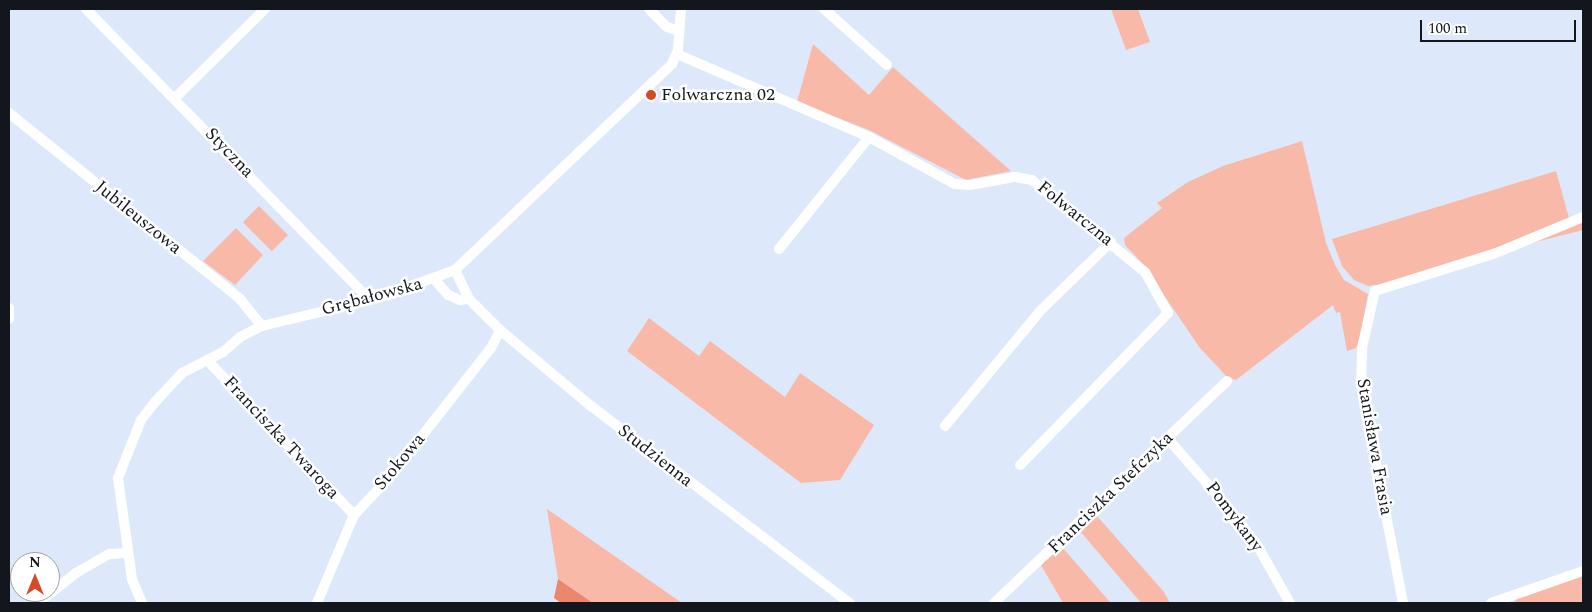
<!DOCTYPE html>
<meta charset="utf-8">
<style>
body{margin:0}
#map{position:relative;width:1592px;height:612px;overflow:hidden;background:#dde9fa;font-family:Spectral,serif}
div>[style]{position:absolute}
.green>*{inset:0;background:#f9b9a8;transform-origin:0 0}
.forest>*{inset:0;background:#ea876d}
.street>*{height:10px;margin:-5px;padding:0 5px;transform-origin:5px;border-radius:5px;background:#fff}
.dots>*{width:14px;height:14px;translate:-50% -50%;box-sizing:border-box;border:2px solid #fff;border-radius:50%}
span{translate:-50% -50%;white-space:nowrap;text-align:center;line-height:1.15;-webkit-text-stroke:5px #fff;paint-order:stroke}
.poi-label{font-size:18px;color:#13171d}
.left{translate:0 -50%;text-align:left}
.street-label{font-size:18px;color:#13171d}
.frame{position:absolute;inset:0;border:10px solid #13171d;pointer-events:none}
.north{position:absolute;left:10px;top:552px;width:50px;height:50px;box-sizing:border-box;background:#fff;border:1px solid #a1a2a5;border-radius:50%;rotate:0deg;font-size:14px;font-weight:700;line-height:20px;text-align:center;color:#13171d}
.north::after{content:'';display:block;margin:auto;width:18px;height:22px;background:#d44b25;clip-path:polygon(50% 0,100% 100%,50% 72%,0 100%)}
.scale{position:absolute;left:1420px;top:20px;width:156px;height:22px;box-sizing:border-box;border:2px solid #13171d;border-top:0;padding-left:6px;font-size:15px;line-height:18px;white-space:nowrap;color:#13171d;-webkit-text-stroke:4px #fff;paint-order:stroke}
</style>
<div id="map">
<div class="green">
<div style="clip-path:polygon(1111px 9px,1138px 9px,1150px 42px,1126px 50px)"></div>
<div style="clip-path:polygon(813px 44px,869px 95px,893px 67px,1011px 171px,966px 180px,869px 130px,797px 102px)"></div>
<div style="clip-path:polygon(1302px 141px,1326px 243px,1335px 265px,1344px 280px,1368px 294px,1359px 342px,1356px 348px,1347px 351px,1340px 312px,1336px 313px,1333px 305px,1236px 380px,1227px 377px,1200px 348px,1142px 263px,1125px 245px,1124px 238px,1162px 208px,1157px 203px,1188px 182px,1223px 166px)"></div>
<div style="clip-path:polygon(1556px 171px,1569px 218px,1479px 256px,1383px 284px,1368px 286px,1354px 280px,1342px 266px,1332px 239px)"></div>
<div style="left:259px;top:206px;width:41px;height:23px;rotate:45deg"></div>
<div style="clip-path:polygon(1583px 218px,1583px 230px,1512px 248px)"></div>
<div style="clip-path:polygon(236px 228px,263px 255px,235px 285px,203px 261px)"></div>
<div style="clip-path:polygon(649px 318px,699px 356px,710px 341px,785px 397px,800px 373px,874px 425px,840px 480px,801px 483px,627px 351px)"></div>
<div style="clip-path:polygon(547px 509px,682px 603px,593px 603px,558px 579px)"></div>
<div style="clip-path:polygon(1097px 516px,1164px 592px,1170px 603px,1141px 603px,1080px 531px)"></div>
<div style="clip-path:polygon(1062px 547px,1110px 602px,1111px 603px,1063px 603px,1041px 565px)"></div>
<div style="clip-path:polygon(1583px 575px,1583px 603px,1516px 603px,1515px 600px)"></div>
</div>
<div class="forest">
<div style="clip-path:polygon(558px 579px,593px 603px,561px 603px,554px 598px)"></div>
</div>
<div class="street">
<div style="left:86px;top:9px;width:407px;rotate:45.7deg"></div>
<div style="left:649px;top:9px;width:25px;rotate:45deg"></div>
<div style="left:667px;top:27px;width:13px;rotate:18deg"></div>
<div style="left:824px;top:9px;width:84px;rotate:41.6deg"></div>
<div style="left:677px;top:54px;width:209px;rotate:23.4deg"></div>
<div style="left:869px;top:137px;width:98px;rotate:28.7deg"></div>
<div style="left:955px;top:184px;width:15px;rotate:4deg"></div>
<div style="left:970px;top:185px;width:46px;rotate:-10.1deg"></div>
<div style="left:1015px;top:177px;width:17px;rotate:10deg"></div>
<div style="left:1032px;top:180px;width:146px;rotate:39.2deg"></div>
<div style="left:1145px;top:272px;width:47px;rotate:60.7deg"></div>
<div style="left:1168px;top:313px;width:212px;rotate:134.2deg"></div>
<div style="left:176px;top:97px;width:125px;rotate:-44.7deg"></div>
<div style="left:9px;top:113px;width:297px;rotate:38.8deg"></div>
<div style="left:240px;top:299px;width:35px;rotate:51deg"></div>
<div style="left:779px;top:249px;width:144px;rotate:-51.2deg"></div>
<div style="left:455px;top:270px;width:32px;rotate:64deg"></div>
<div style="left:469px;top:299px;width:44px;rotate:45deg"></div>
<div style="left:500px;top:330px;width:119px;rotate:39.9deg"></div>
<div style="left:591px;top:406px;width:325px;rotate:37.3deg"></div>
<div style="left:435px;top:280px;width:20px;rotate:49deg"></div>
<div style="left:448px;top:295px;width:13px;rotate:23deg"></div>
<div style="left:460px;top:300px;width:9px;rotate:-6deg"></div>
<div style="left:9px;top:308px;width:11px;rotate:90deg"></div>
<div style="left:208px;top:361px;width:212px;rotate:46.5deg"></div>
<div style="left:945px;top:426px;width:149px;rotate:-50.4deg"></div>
<div style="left:1040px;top:311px;width:99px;rotate:-44.2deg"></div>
<div style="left:1168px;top:439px;width:98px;rotate:48.7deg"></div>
<div style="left:1233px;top:513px;width:40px;rotate:53deg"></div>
<div style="left:1257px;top:545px;width:67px;rotate:60.4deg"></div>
<div style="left:38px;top:603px;width:48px;rotate:-38.3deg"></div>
<div style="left:76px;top:573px;width:38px;rotate:-30deg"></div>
<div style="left:109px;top:554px;width:18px;rotate:-3deg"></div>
<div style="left:142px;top:603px;width:26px;rotate:-113deg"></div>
<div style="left:132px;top:579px;width:102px;rotate:-97.9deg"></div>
<div style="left:118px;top:478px;width:62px;rotate:-68.4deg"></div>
<div style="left:141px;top:420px;width:23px;rotate:-52deg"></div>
<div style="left:155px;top:402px;width:40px;rotate:-47deg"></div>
<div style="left:182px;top:373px;width:46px;rotate:-27.1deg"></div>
<div style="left:223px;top:352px;width:23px;rotate:-41deg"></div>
<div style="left:240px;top:337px;width:25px;rotate:-27deg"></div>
<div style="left:262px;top:326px;width:119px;rotate:-13.6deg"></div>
<div style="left:378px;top:298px;width:82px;rotate:-20deg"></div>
<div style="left:455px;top:270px;width:299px;rotate:-43.5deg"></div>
<div style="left:672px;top:64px;width:15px;rotate:-67deg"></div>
<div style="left:678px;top:50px;width:41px;rotate:-85.8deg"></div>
<div style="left:317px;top:603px;width:95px;rotate:-67.2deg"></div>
<div style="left:354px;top:515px;width:51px;rotate:-46.6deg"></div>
<div style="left:389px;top:478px;width:165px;rotate:-51.9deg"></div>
<div style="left:491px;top:348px;width:20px;rotate:-63deg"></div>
<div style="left:994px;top:603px;width:322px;rotate:-43.6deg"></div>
<div style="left:1403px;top:603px;width:223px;rotate:-100.9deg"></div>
<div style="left:1361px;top:384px;width:36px;rotate:-88deg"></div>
<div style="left:1362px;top:348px;width:58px;rotate:-77.2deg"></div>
<div style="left:1375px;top:291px;width:127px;rotate:-17.4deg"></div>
<div style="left:1496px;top:253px;width:94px;rotate:-22.5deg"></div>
<div style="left:1491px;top:603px;width:97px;rotate:-19.2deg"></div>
</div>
<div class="dots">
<div style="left:651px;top:95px;background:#d44b25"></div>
</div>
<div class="poi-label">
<span class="left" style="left:661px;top:95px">Folwarczna 02</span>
</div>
<div class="street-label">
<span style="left:229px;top:153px;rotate:46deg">Styczna</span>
<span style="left:1075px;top:214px;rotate:39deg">Folwarczna</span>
<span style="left:138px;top:218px;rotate:39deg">Jubileuszowa</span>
<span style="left:372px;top:297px;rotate:-15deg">Grębałowska</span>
<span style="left:281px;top:438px;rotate:47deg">Franciszka Twaroga</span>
<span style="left:1374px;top:447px;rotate:80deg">Stanisława Frasia</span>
<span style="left:655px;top:456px;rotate:38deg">Studzienna</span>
<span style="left:400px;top:462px;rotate:-50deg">Stokowa</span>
<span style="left:1111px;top:493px;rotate:-44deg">Franciszka Stefczyka</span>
<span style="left:1234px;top:517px;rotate:53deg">Pomykany</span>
</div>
<div class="frame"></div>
<div class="north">N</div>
<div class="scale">100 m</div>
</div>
